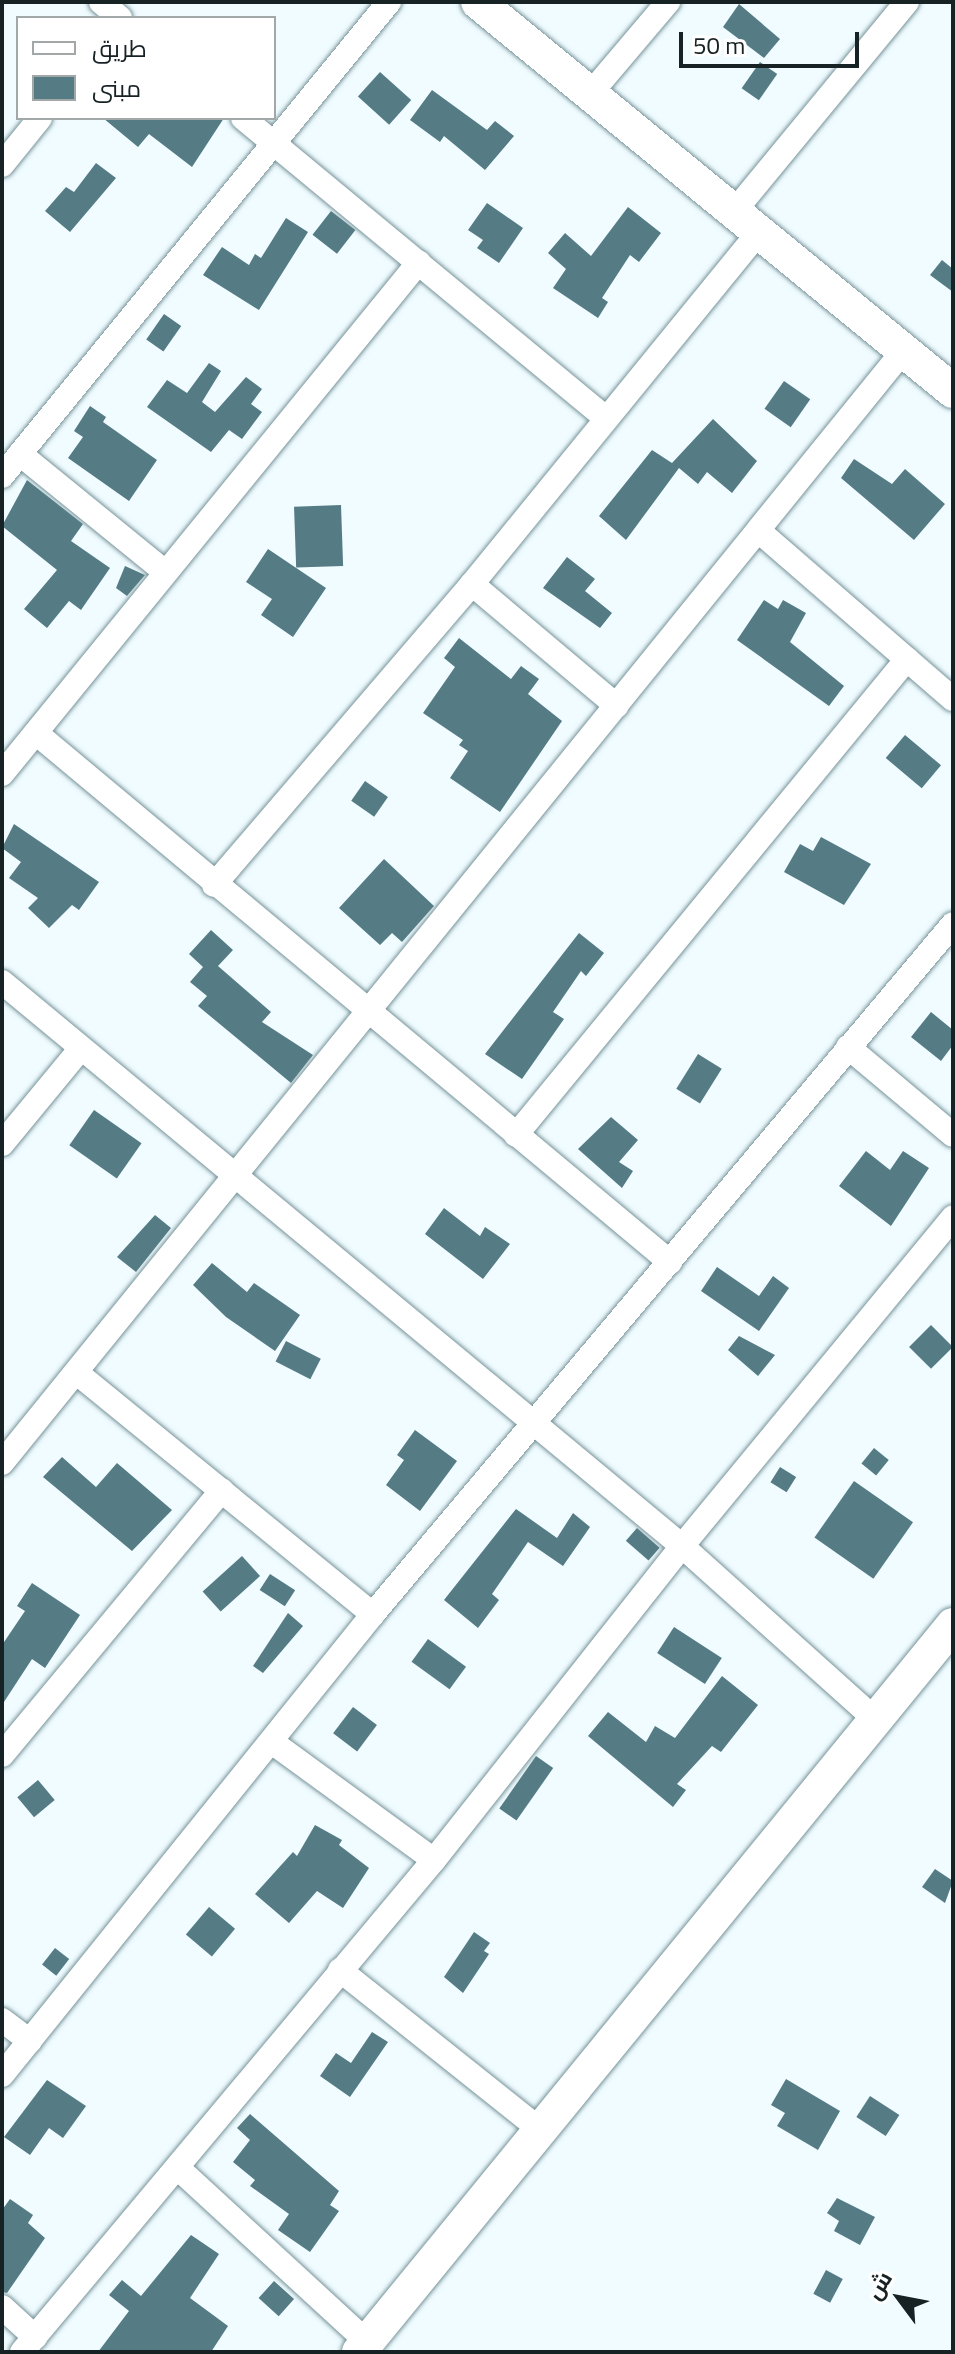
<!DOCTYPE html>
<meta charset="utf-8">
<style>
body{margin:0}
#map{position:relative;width:955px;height:2354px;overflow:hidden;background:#f0fcff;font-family:Georgia,Cairo,serif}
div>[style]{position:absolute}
.building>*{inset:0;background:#557b84;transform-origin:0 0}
.roads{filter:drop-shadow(0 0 2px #76939a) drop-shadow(0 0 2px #76939a)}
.street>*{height:24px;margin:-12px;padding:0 12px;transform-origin:12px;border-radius:12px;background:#fff}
.secondary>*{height:34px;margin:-17px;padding:0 17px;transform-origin:17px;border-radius:17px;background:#fff}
span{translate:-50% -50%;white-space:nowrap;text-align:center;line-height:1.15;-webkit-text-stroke:6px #fff;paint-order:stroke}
.frame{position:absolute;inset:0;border:4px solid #172225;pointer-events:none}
.legend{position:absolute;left:16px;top:16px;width:260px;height:104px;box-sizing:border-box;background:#fff;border:2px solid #a2a7a8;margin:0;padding:10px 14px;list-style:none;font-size:24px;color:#172225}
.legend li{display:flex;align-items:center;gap:16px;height:40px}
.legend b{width:40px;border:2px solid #a2a7a8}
.north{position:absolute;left:859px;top:2258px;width:80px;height:80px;-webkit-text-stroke:6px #fff;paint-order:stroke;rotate:302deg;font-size:22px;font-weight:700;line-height:32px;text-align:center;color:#172225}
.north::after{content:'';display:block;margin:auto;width:28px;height:36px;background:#172225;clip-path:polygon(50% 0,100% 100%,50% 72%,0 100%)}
.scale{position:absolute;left:679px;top:32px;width:180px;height:36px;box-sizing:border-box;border:4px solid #172225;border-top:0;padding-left:10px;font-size:24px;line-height:28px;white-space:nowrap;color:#172225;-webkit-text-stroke:6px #fff;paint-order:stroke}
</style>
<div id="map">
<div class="building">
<div style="clip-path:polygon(739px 4px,780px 39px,764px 58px,723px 27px)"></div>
<div style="left:760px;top:62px;width:21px;height:32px;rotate:35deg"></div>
<div style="left:380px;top:72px;width:42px;height:33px;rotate:42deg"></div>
<div style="clip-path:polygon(432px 90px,487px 130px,495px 121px,514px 136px,485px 170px,444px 136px,440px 142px,410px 120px)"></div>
<div style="clip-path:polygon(103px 118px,224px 118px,192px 167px,149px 134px,138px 147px)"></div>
<div style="clip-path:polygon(96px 163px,116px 178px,70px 232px,45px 211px,66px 187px,74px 192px)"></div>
<div style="clip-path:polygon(487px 203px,523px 228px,499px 263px,477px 248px,483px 240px,468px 230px)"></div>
<div style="clip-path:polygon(628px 207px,661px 233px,639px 262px,630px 255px,602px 298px,608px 302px,598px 318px,553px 288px,566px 269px,548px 253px,565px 233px,591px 256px)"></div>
<div style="left:331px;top:211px;width:31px;height:30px;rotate:38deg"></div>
<div style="clip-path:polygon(286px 218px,308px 232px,259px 310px,203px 275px,222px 247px,249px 265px,255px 254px,261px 258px)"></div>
<div style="clip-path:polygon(942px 260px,953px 269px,953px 292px,930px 275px)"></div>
<div style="left:164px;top:314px;width:21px;height:31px;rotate:35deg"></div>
<div style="clip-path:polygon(209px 363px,221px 371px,202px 402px,215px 412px,246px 377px,262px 389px,251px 404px,262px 412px,242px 439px,229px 430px,211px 452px,147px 407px,167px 380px,187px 393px)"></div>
<div style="left:784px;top:381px;width:32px;height:34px;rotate:35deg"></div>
<div style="clip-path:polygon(90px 406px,106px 417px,103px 422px,157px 460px,129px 501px,68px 458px,83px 437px,74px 431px)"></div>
<div style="clip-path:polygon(713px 419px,757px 461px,732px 493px,707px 472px,698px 484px,679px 468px,626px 540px,599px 516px,652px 450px,672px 463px)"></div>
<div style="clip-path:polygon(854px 459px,892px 484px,905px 469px,945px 504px,914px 540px,841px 478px)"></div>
<div style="clip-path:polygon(27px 480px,83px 524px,71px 541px,110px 568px,81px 610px,69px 601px,47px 628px,24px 609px,57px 570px,2px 526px)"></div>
<div style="left:341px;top:505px;width:61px;height:47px;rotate:88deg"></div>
<div style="clip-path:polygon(268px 549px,326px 588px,293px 637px,261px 615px,272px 599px,246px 582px)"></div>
<div style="clip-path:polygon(567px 557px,595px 579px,585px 591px,612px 613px,600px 628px,543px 588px)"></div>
<div style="clip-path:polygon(125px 566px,145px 575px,127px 596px,116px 588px)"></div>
<div style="clip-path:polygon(764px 600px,778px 609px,783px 600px,806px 613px,790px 642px,844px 686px,829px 706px,737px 640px)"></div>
<div style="clip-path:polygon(459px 638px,511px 679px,521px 666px,539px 679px,528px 694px,562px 721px,500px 812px,450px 778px,468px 751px,459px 745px,463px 740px,423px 713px,455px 667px,444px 658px)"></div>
<div style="left:905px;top:735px;width:47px;height:30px;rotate:40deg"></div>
<div style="left:365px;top:781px;width:28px;height:24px;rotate:35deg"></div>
<div style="clip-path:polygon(14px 824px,99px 882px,79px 910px,72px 905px,49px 928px,28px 908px,38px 898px,9px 878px,21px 862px,2px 848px)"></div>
<div style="clip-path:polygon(821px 837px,871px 864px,844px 905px,784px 872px,800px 844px,813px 851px)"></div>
<div style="clip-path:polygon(384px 859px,434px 906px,402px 942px,392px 933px,380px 945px,339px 908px)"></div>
<div style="clip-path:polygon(211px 930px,233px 950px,218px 966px,271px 1012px,262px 1022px,313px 1055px,291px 1083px,198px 1006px,207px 996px,190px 982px,203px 967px,189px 954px)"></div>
<div style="clip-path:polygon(579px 933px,604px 953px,586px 976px,581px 971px,553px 1012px,564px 1019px,522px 1079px,485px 1054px)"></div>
<div style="clip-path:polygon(931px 1012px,953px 1030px,953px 1045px,941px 1061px,911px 1037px)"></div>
<div style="left:698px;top:1054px;width:28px;height:41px;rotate:32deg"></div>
<div style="left:94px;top:1110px;width:58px;height:43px;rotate:35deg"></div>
<div style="clip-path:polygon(611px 1117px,638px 1140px,619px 1162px,633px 1171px,622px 1188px,578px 1149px)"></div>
<div style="clip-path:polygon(866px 1151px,890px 1170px,903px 1151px,929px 1168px,891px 1226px,839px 1186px)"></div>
<div style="clip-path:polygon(444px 1208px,480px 1236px,485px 1227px,510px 1244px,483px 1279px,425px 1234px)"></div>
<div style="clip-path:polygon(155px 1215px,171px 1228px,136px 1272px,117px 1257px)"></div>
<div style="clip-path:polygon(212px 1263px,247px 1292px,254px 1283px,300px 1315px,275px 1351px,226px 1317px,193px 1285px)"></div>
<div style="clip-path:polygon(717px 1267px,759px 1296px,773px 1276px,789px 1288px,759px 1331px,701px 1291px)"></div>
<div style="left:931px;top:1325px;width:31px;height:31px;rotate:45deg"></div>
<div style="clip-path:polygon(739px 1336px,775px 1355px,758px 1376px,728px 1350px)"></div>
<div style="left:286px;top:1341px;width:39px;height:23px;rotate:27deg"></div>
<div style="clip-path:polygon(415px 1430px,457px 1461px,420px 1511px,386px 1485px,404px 1460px,397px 1455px)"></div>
<div style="left:874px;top:1448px;width:19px;height:20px;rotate:39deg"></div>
<div style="clip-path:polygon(62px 1457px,96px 1487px,117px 1463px,172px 1510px,132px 1551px,43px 1477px)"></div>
<div style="left:780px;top:1467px;width:19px;height:18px;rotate:32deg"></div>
<div style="left:854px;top:1481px;width:72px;height:69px;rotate:35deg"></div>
<div style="clip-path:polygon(516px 1509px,557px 1538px,573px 1513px,590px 1527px,563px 1566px,528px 1542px,492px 1594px,499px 1600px,478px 1628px,444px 1600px)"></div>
<div style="left:637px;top:1528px;width:30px;height:17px;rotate:41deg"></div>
<div style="left:242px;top:1556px;width:27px;height:53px;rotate:48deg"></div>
<div style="left:270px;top:1574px;width:30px;height:19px;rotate:33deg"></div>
<div style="clip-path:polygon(32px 1583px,80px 1615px,45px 1668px,32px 1659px,2px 1705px,2px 1645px,25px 1611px,17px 1606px)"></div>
<div style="clip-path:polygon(288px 1613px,303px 1626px,263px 1673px,253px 1666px)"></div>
<div style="left:674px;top:1627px;width:57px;height:31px;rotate:33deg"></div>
<div style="left:428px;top:1639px;width:47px;height:28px;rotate:36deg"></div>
<div style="clip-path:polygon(722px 1676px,758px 1705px,721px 1752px,712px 1746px,677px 1784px,686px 1790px,673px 1807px,588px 1736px,608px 1712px,646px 1742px,655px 1726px,675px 1738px)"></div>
<div style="left:353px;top:1707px;width:30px;height:33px;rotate:37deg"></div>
<div style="left:536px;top:1756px;width:21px;height:64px;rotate:35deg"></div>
<div style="left:38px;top:1780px;width:26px;height:27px;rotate:50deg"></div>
<div style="clip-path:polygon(315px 1825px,342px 1840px,339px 1845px,369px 1868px,343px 1908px,317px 1891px,289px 1923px,255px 1894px,293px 1852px,297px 1856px)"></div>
<div style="clip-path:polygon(935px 1869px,953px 1881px,945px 1903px,922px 1887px)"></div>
<div style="left:209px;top:1907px;width:34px;height:36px;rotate:40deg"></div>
<div style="clip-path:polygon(474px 1932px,490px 1943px,484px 1951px,489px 1954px,463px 1993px,444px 1977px)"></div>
<div style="left:55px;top:1948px;width:18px;height:21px;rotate:38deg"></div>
<div style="clip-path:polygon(372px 2032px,388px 2042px,350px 2097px,320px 2076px,336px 2053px,351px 2063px)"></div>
<div style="clip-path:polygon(786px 2079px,840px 2111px,818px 2150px,777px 2126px,785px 2113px,771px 2105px)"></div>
<div style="clip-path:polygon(47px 2080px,86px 2106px,63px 2138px,49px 2128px,30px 2155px,4px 2137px)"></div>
<div style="left:870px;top:2096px;width:35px;height:25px;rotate:33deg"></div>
<div style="clip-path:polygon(250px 2114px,339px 2191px,330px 2205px,339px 2211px,310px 2252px,278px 2230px,289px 2214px,250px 2186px,255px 2180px,233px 2162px,250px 2140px,237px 2128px)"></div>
<div style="clip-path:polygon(837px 2198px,875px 2217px,860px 2245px,834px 2231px,839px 2221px,827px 2213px)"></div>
<div style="clip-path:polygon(10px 2199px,33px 2215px,28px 2223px,45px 2238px,7px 2293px,2px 2292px,2px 2210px)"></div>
<div style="clip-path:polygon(191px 2235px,219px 2254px,190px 2298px,228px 2326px,211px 2352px,98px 2352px,129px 2311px,109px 2295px,122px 2280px,141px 2296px)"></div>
<div style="left:826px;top:2270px;width:19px;height:27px;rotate:28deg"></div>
<div style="left:274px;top:2281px;width:27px;height:23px;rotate:42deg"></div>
</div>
<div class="roads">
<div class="street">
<div style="left:101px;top:2px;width:25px;rotate:40deg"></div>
<div style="left:590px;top:94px;width:121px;rotate:-49.7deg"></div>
<div style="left:243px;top:118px;width:470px;rotate:39.6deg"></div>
<div style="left:2px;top:165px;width:60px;rotate:-51deg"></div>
<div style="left:732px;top:214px;width:275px;rotate:-50.5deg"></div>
<div style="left:20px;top:454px;width:187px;rotate:39.1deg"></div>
<div style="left:2px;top:476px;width:612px;rotate:-50.77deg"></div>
<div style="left:760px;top:532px;width:255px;rotate:40.9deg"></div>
<div style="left:472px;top:584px;width:189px;rotate:40.1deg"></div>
<div style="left:36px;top:733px;width:826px;rotate:39.84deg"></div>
<div style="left:2px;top:774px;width:660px;rotate:-50.84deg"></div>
<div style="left:214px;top:885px;width:396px;rotate:-49.4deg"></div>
<div style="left:472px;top:584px;width:451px;rotate:-50.8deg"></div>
<div style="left:2px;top:982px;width:883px;rotate:39.67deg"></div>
<div style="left:682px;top:1546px;width:261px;rotate:41.9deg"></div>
<div style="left:848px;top:1047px;width:137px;rotate:40deg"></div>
<div style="left:516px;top:1135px;width:616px;rotate:-50.6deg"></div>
<div style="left:2px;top:1144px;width:124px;rotate:-50.5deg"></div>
<div style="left:77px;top:1373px;width:382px;rotate:39.2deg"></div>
<div style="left:2px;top:1463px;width:1431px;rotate:-50.98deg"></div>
<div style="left:272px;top:1742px;width:200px;rotate:36.1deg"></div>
<div style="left:2px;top:1755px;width:344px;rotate:-50.3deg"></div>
<div style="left:340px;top:1970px;width:260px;rotate:38.6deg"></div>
<div style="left:2px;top:2020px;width:35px;rotate:37deg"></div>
<div style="left:2px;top:2075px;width:592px;rotate:-51.17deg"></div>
<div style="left:373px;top:1614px;width:901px;rotate:-49.95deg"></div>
<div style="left:179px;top:2169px;width:255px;rotate:42.6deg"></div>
<div style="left:2px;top:2307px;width:45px;rotate:42.3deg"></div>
<div style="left:22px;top:2352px;width:642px;rotate:-50.06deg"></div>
<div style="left:434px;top:1860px;width:400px;rotate:-51.7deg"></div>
<div style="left:682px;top:1546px;width:426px;rotate:-50.5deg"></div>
</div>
<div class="secondary">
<div style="left:478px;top:2px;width:614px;rotate:39.32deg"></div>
<div style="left:359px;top:2352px;width:939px;rotate:-50.75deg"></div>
</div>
</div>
<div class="frame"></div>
<ul class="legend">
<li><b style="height:10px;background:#fff"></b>طريق</li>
<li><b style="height:22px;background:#557b84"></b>مبنى</li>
</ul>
<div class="north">ش</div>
<div class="scale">50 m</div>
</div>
